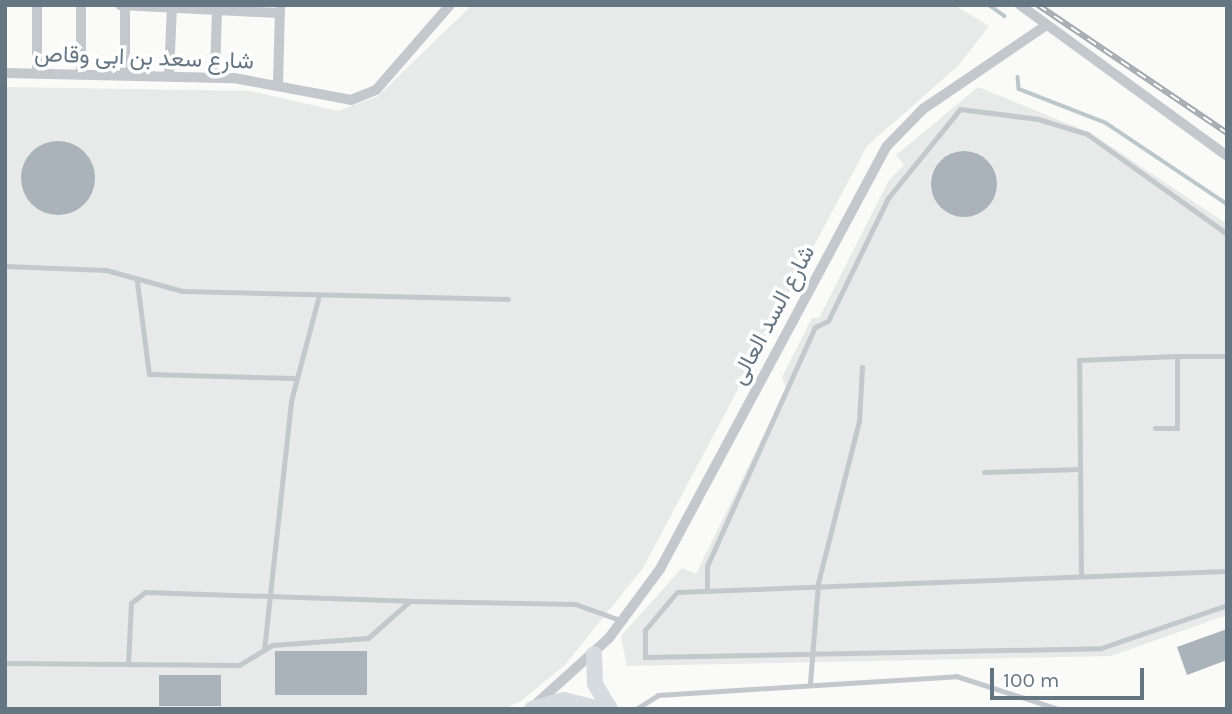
<!DOCTYPE html>
<meta charset="utf-8">
<style>
body{margin:0}
#map{position:relative;width:1232px;height:714px;overflow:hidden;background:#fafaf8;font-family:Karla,Vazirmatn,sans-serif}
div>[style]{position:absolute}
.built>*{inset:0;background:#e8e9e9}
.stream>*{height:3.5px;margin:-1.75px;padding:0 1.75px;transform-origin:1.75px;border-radius:1.75px;background:#bbc7cb}
.building>*{inset:0;background:#aab3b9;transform-origin:0 0}
.round{border-radius:50%}
.lane>*{height:5px;margin:-2.5px;padding:0 2.5px;transform-origin:2.5px;border-radius:2.5px;background:#c3c8cc}
.street>*{height:10px;margin:-5px;padding:0 5px;transform-origin:5px;border-radius:5px;background:#c3c8cc}
.primary>*{height:16px;margin:-8px;padding:0 8px;transform-origin:8px;border-radius:8px;background:#d6dbdf}
.rail>*{height:6px;margin-top:-3px;transform-origin:0;background:repeating-linear-gradient(90deg,#fff 0 10px,#a2aab0 0 20px);box-sizing:border-box;border-block:2px solid #a2aab0}
span{translate:-50% -50%;white-space:nowrap;text-align:center;line-height:1.15;-webkit-text-stroke:7px #fff;paint-order:stroke}
.street-label{font-size:23px;color:#657683}
.frame{position:absolute;inset:0;border:7px solid #657683;pointer-events:none}
.scale{position:absolute;left:990px;top:668px;width:154px;height:32px;box-sizing:border-box;border:4px solid #657683;border-top:0;padding-left:9px;font-size:21px;line-height:24px;white-space:nowrap;color:#657683;-webkit-text-stroke:5px #fff;paint-order:stroke}
</style>
<div id="map">
<div class="built">
<div style="clip-path:polygon(472px 5px,954px 5px,989px 26px,959px 65px,867px 146px,643px 568px,564px 666px,521px 701px,504px 709px,5px 709px,5px 87px,251px 91px,338px 111px,378px 96px)"></div>
<div style="clip-path:polygon(978px 87px,1091px 133px,1227px 224px,1227px 615px,1111px 656px,627px 666px,621px 636px,682px 568px,696px 574px,786px 389px,782px 377px,812px 318px,819px 318px,889px 180px,904px 165px,896px 155px)"></div>
</div>
<div class="stream">
<div style="left:989px;top:5px;width:19px;rotate:35deg"></div>
<div style="left:1018px;top:77px;width:12px;rotate:85deg"></div>
<div style="left:1019px;top:89px;width:93px;rotate:21.3deg"></div>
<div style="left:1106px;top:123px;width:146px;rotate:33.8deg"></div>
</div>
<div class="building">
<div class="round" style="left:21px;top:141px;width:74px;height:74px"></div>
<div class="round" style="left:931px;top:151px;width:66px;height:66px"></div>
<div style="clip-path:polygon(1227px 629px,1227px 660px,1187px 675px,1177px 647px)"></div>
<div style="left:275px;top:651px;width:92px;height:44px"></div>
<div style="left:221px;top:675px;width:31px;height:62px;rotate:90deg"></div>
</div>
<div class="lane">
<div style="left:5px;top:266px;width:101px;rotate:2.3deg"></div>
<div style="left:106px;top:270px;width:79px;rotate:15.4deg"></div>
<div style="left:182px;top:291px;width:326px;rotate:1.4deg"></div>
<div style="left:137px;top:282px;width:93px;rotate:82.6deg"></div>
<div style="left:149px;top:374px;width:146px;rotate:1.6deg"></div>
<div style="left:1155px;top:428px;width:22px"></div>
<div style="left:1177px;top:428px;width:72px;rotate:-90deg"></div>
<div style="left:1177px;top:356px;width:50px"></div>
<div style="left:984px;top:472px;width:96px;rotate:-1.8deg"></div>
<div style="left:1227px;top:571px;width:550px;rotate:177.81deg"></div>
<div style="left:677px;top:592px;width:50px;rotate:130.1deg"></div>
<div style="left:645px;top:630px;width:27px;rotate:90deg"></div>
<div style="left:645px;top:657px;width:456px;rotate:-1.1deg"></div>
<div style="left:1101px;top:648px;width:133px;rotate:-18.8deg"></div>
<div style="left:1081px;top:575px;width:215px;rotate:-90.5deg"></div>
<div style="left:1079px;top:360px;width:98px;rotate:-2.3deg"></div>
<div style="left:707px;top:590px;width:24px;rotate:-90deg"></div>
<div style="left:707px;top:566px;width:262px;rotate:-65.7deg"></div>
<div style="left:815px;top:327px;width:14px;rotate:-25deg"></div>
<div style="left:828px;top:321px;width:137px;rotate:-64deg"></div>
<div style="left:888px;top:198px;width:114px;rotate:-51deg"></div>
<div style="left:960px;top:109px;width:79px;rotate:7.3deg"></div>
<div style="left:1038px;top:119px;width:51px;rotate:17deg"></div>
<div style="left:1087px;top:134px;width:172px;rotate:35.5deg"></div>
<div style="left:264px;top:650px;width:250px;rotate:-83.8deg"></div>
<div style="left:291px;top:401px;width:110px;rotate:-75.2deg"></div>
<div style="left:5px;top:663px;width:234px;rotate:0.5deg"></div>
<div style="left:239px;top:665px;width:39px;rotate:-31deg"></div>
<div style="left:272px;top:645px;width:96px;rotate:-4.2deg"></div>
<div style="left:368px;top:638px;width:56px;rotate:-41.4deg"></div>
<div style="left:410px;top:601px;width:165px;rotate:1deg"></div>
<div style="left:575px;top:604px;width:51px;rotate:19.5deg"></div>
<div style="left:128px;top:664px;width:61px;rotate:-87.2deg"></div>
<div style="left:131px;top:603px;width:18px;rotate:-38deg"></div>
<div style="left:145px;top:592px;width:265px;rotate:1.9deg"></div>
<div style="left:810px;top:683px;width:100px;rotate:-85.4deg"></div>
<div style="left:818px;top:583px;width:167px;rotate:-75.8deg"></div>
<div style="left:859px;top:421px;width:54px;rotate:-86.8deg"></div>
<div style="left:636px;top:709px;width:26px;rotate:-32deg"></div>
<div style="left:658px;top:695px;width:299px;rotate:-3.6deg"></div>
<div style="left:956px;top:676px;width:107px;rotate:17.9deg"></div>
</div>
<div class="street">
<div style="left:37px;top:5px;width:68px;rotate:90deg"></div>
<div style="left:81px;top:5px;width:69px;rotate:90deg"></div>
<div style="left:120px;top:5px;width:160px;rotate:2.9deg"></div>
<div style="left:1020px;top:5px;width:256px;rotate:36.1deg"></div>
<div style="left:5px;top:73px;width:229px;rotate:1.3deg"></div>
<div style="left:234px;top:78px;width:119px;rotate:10.6deg"></div>
<div style="left:351px;top:100px;width:27px;rotate:-22deg"></div>
<div style="left:376px;top:90px;width:113px;rotate:-49deg"></div>
<div style="left:125px;top:75px;width:70px;rotate:-90deg"></div>
<div style="left:169px;top:75px;width:70px;rotate:-87.5deg"></div>
<div style="left:215px;top:76px;width:69px;rotate:-88.3deg"></div>
<div style="left:278px;top:84px;width:79px;rotate:-88.5deg"></div>
<div style="left:536px;top:704px;width:98px;rotate:-42.1deg"></div>
<div style="left:609px;top:638px;width:86px;rotate:-53.5deg"></div>
<div style="left:660px;top:569px;width:480px;rotate:-61.8deg"></div>
<div style="left:887px;top:146px;width:52px;rotate:-45.8deg"></div>
<div style="left:923px;top:109px;width:148px;rotate:-34.2deg"></div>
</div>
<div class="primary">
<div style="left:594px;top:654px;width:30px;rotate:88deg"></div>
<div style="left:595px;top:684px;width:29px;rotate:59deg"></div>
<div style="left:532px;top:709px;width:33px;rotate:-16deg"></div>
<div style="left:564px;top:700px;width:36px;rotate:14deg"></div>
</div>
<div class="rail">
<div style="left:1038px;top:5px;width:228px;rotate:34.1deg"></div>
</div>
<div class="street-label">
<span style="left:144px;top:58px;rotate:2deg">شارع سعد بن ابى وقاص</span>
<span style="left:773px;top:315px;rotate:-62deg">شارع السد العالى</span>
</div>
<div class="frame"></div>
<div class="scale">100 m</div>
</div>
